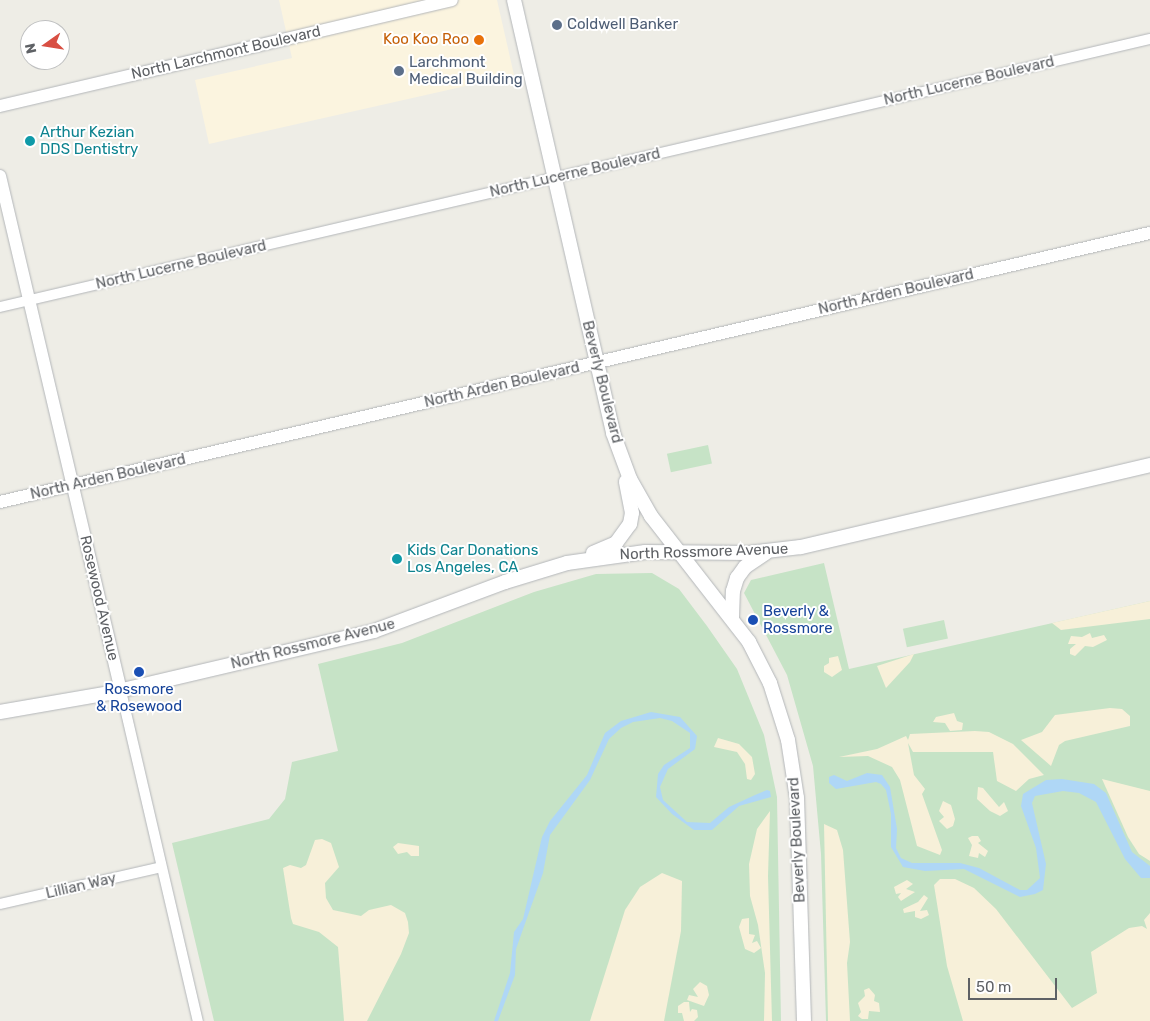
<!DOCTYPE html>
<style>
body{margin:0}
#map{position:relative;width:1150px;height:1021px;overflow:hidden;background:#eeede6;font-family:Rubik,sans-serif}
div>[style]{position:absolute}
.commercial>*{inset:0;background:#fbf4df}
.green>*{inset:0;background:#c6e3c6;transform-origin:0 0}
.sand>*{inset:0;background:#f7f0d9}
.water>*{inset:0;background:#afd7f6}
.roads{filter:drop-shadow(0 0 1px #b3b6b9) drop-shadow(0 0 1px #b3b6b9)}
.minor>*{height:10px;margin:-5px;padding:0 5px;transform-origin:5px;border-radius:5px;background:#fff}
.tertiary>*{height:12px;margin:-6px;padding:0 6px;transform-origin:6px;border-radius:6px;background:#fff}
.secondary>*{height:14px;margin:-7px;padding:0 7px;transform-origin:7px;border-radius:7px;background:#fff}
.dots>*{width:14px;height:14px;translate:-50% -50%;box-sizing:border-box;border:2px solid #fff;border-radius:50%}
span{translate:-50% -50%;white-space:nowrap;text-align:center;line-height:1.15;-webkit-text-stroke:4px #fff;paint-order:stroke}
.service-label{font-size:15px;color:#4e5e75}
.left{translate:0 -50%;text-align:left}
.food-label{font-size:15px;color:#c56008}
.right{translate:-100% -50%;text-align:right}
.street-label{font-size:15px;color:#5e6165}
.culture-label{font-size:15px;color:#0d838f}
.transit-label{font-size:15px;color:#164399}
.north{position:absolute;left:20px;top:20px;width:50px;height:50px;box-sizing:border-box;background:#fff;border:1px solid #bfc0c1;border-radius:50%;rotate:257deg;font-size:14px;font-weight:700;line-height:20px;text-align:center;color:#5e6165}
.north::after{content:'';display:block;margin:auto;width:18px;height:22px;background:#d84f43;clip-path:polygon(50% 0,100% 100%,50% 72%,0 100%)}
.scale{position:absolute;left:968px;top:978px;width:89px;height:22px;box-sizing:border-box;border:2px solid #5e6165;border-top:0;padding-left:6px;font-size:15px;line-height:18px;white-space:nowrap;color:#5e6165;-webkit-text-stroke:4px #fff;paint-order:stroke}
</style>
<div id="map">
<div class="commercial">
<div style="clip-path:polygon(279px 0,497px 0,514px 75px,209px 144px,195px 80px,292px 58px)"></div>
</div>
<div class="green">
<div style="left:708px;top:445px;width:19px;height:42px;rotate:78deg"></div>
<div style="clip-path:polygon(824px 563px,849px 669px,1150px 601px,1150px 1021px,826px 1021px,821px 854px,813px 766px,787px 675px,744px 593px,751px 580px)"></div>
<div style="clip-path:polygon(652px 573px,679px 589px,707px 626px,737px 669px,764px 735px,777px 797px,781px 1021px,214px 1021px,172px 843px,269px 819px,285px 799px,292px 762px,338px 751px,318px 664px,402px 643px,534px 592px,596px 574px)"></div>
<div style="left:944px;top:620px;width:19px;height:42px;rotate:78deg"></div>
</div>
<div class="sand">
<div style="clip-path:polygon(1150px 601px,1150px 619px,1061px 630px,1052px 623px)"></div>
<div style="clip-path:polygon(1090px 633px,1092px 638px,1104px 635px,1107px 640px,1093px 647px,1085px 646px,1075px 656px,1070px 654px,1070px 649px,1076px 644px,1068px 644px,1071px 636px,1082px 637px)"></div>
<div style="clip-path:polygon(914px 654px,910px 662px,886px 688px,877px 666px)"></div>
<div style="clip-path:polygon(838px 656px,842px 670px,832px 677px,824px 672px,824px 666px,829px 663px,829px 658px)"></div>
<div style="clip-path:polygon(1110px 708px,1122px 709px,1130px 716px,1130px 726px,1065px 741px,1059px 745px,1051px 766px,1021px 740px,1042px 732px,1055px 715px)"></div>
<div style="clip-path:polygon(954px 713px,957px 721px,963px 723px,962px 730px,950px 731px,945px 723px,933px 722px,936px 717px)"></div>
<div style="clip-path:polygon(975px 731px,989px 732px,1013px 744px,1044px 775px,1029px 779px,1016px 791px,997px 781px,993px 752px,913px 752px,908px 743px,914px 775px,925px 789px,922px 794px,942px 850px,940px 855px,917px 846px,900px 780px,892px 767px,868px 756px,839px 757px,877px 749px,906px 736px,908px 740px,910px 734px)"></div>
<div style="clip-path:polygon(718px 738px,739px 744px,752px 757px,755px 774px,751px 780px,747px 779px,745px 764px,737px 752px,714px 747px)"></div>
<div style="clip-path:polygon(1102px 779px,1150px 791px,1150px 861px,1139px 854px,1128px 837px)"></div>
<div style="clip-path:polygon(978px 787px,983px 788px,999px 807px,1004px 802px,1008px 811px,1000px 816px,990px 811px,977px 799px)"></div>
<div style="clip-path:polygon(943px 801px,951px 805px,955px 819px,953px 826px,947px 829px,939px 821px,944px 817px,939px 811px)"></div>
<div style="clip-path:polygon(770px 811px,768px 876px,772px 1021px,764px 1021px,765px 973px,758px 925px,750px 896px,749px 864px,757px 829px)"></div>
<div style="clip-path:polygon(824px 824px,837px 830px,843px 850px,850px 942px,847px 963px,850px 1021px,828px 1021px)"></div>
<div style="clip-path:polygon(972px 836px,978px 836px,981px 841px,978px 843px,988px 851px,985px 857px,979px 853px,978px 858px,969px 856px,972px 845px,968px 838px)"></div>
<div style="clip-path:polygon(322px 839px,331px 843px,339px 867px,325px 883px,326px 898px,333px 910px,361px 916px,369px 910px,391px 905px,405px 913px,408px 922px,409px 933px,401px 954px,367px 1021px,344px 1021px,338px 947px,319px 932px,293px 924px,291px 918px,283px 868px,290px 865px,301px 868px,306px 865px,315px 840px)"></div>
<div style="clip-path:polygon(398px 843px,419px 846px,419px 856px,411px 856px,407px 852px,398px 854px,393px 847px)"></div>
<div style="clip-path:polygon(662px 873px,682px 881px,681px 931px,664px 1021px,590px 1021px,625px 910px,640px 887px)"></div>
<div style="clip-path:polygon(940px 879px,955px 879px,974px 888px,996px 909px,1072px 1008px,1097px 993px,1091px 952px,1129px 928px,1142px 926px,1147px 929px,1144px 920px,1150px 913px,1150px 1021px,963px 1021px,947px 966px,934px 885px)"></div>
<div style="clip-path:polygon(907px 880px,913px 884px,906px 889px,915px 892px,901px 901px,898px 897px,901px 893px,896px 894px,894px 887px)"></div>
<div style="clip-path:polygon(924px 895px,928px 898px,920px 911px,927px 910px,929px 915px,921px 919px,915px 917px,915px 911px,904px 913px,903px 909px,918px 902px)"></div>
<div style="clip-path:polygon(749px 918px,749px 934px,755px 935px,752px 943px,757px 941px,761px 948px,754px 953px,745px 949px,739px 927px,742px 919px)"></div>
<div style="clip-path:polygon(700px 982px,707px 986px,709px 995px,704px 1006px,687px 1000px,689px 995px,698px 997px,693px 989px)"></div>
<div style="clip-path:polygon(869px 988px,875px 995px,874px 1001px,879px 1003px,880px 1012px,869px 1011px,868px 1019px,862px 1019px,858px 1016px,861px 1012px,858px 1003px,865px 996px,864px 990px)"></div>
<div style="clip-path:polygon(684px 1002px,689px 1002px,690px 1012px,692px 1009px,697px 1010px,698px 1017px,694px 1021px,684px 1021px,682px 1013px,678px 1013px,678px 1006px)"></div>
</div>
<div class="water">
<div style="clip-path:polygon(651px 712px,680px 717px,697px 736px,695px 749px,668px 769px,660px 787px,663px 800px,687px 822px,710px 823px,729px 807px,755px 795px,767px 790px,770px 791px,771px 797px,739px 806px,712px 830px,694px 830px,672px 814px,656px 797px,658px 774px,664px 765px,690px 748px,690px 733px,672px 721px,660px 718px,633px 722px,621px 728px,609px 739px,590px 780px,550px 835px,543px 873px,516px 949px,515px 975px,498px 1021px,494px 1021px,510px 973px,514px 932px,523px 919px,542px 837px,550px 821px,587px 775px,605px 733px,621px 721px)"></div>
<div style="clip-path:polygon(867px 773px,882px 775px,890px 787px,897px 829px,896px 848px,901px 858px,912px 863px,960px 863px,979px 868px,1020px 890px,1027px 890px,1040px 878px,1036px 848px,1021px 806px,1023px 794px,1046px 780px,1062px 779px,1094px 784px,1106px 793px,1132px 852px,1150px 866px,1150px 878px,1141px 878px,1125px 859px,1096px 802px,1079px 793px,1063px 791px,1035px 796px,1032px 803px,1046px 864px,1043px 890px,1035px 894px,1020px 897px,964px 869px,925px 871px,903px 867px,891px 847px,891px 814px,886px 790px,881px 784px,876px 782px,836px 789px,829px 783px,829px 777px,834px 775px,847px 781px)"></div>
</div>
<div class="roads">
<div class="minor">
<div style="left:0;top:307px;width:1181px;rotate:-13.12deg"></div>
<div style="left:121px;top:691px;width:339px;rotate:76.9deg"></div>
<div style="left:0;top:904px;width:165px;rotate:-12.9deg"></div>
</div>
<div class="tertiary">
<div style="left:0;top:106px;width:464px;rotate:-13.2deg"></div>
<div style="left:0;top:176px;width:529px;rotate:76.78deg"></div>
<div style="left:0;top:502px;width:1181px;rotate:-13.17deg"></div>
</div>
<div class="secondary">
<div style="left:514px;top:0;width:444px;rotate:77.1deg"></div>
<div style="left:613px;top:433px;width:49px;rotate:69.7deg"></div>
<div style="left:630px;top:479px;width:43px;rotate:60.4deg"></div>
<div style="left:651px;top:516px;width:160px;rotate:52.1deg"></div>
<div style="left:749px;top:642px;width:46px;rotate:62.9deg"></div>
<div style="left:770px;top:683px;width:60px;rotate:72.5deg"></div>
<div style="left:788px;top:740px;width:59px;rotate:81.2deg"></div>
<div style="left:797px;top:798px;width:223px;rotate:88.2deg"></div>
<div style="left:593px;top:553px;width:25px;rotate:-23deg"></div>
<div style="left:616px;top:543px;width:24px;rotate:-54deg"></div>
<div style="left:630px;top:524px;width:11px;rotate:-80deg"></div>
<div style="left:632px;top:513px;width:32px;rotate:-101deg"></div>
<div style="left:732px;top:617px;width:26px;rotate:-88deg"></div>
<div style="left:733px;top:591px;width:14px;rotate:-73deg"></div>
<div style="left:737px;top:578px;width:14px;rotate:-54deg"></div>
<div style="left:745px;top:567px;width:25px;rotate:-34deg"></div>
<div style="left:0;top:712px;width:112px;rotate:-9.8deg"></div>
<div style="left:110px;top:693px;width:271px;rotate:-13.2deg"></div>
<div style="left:374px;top:631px;width:140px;rotate:-20.5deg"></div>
<div style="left:505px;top:582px;width:65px;rotate:-17deg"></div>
<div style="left:567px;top:563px;width:79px;rotate:-8deg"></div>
<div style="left:645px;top:552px;width:104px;rotate:0.6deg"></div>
<div style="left:749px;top:553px;width:52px;rotate:-6.6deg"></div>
<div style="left:801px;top:547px;width:359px;rotate:-13.2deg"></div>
</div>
</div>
<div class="dots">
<div style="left:557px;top:25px;background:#5c6f8a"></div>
<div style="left:479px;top:40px;background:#e8710a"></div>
<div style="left:399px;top:71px;background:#5c6f8a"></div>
<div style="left:30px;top:141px;background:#0f9aa8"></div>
<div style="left:397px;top:559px;background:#0f9aa8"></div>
<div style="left:753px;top:620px;background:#1a4fb4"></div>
<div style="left:139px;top:672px;background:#1a4fb4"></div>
</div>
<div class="service-label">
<span class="left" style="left:567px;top:25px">Coldwell Banker</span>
<span class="left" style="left:409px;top:71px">Larchmont<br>Medical Building</span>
</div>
<div class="food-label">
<span class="right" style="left:469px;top:40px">Koo Koo Roo</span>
</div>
<div class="street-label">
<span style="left:226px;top:53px;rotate:-13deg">North Larchmont Boulevard</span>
<span style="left:969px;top:81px;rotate:-13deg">North Lucerne Boulevard</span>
<span style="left:575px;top:173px;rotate:-13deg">North Lucerne Boulevard</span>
<span style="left:181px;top:265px;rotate:-13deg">North Lucerne Boulevard</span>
<span style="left:896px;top:292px;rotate:-13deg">North Arden Boulevard</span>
<span style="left:602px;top:382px;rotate:76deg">Beverly Boulevard</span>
<span style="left:502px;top:385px;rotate:-13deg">North Arden Boulevard</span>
<span style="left:108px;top:477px;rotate:-13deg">North Arden Boulevard</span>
<span style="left:704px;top:552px;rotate:-2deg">North Rossmore Avenue</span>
<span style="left:99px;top:598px;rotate:77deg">Rosewood Avenue</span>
<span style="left:313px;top:644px;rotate:-14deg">North Rossmore Avenue</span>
<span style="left:797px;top:840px;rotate:-93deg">Beverly Boulevard</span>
<span style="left:81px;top:886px;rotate:-13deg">Lillian Way</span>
</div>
<div class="culture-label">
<span class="left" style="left:40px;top:141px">Arthur Kezian<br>DDS Dentistry</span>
<span class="left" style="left:407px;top:559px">Kids Car Donations<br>Los Angeles, CA</span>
</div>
<div class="transit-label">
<span class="left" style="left:763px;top:620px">Beverly &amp;<br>Rossmore</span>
<span style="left:139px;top:698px">Rossmore<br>&amp; Rosewood</span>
</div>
<div class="north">N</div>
<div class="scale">50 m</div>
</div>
